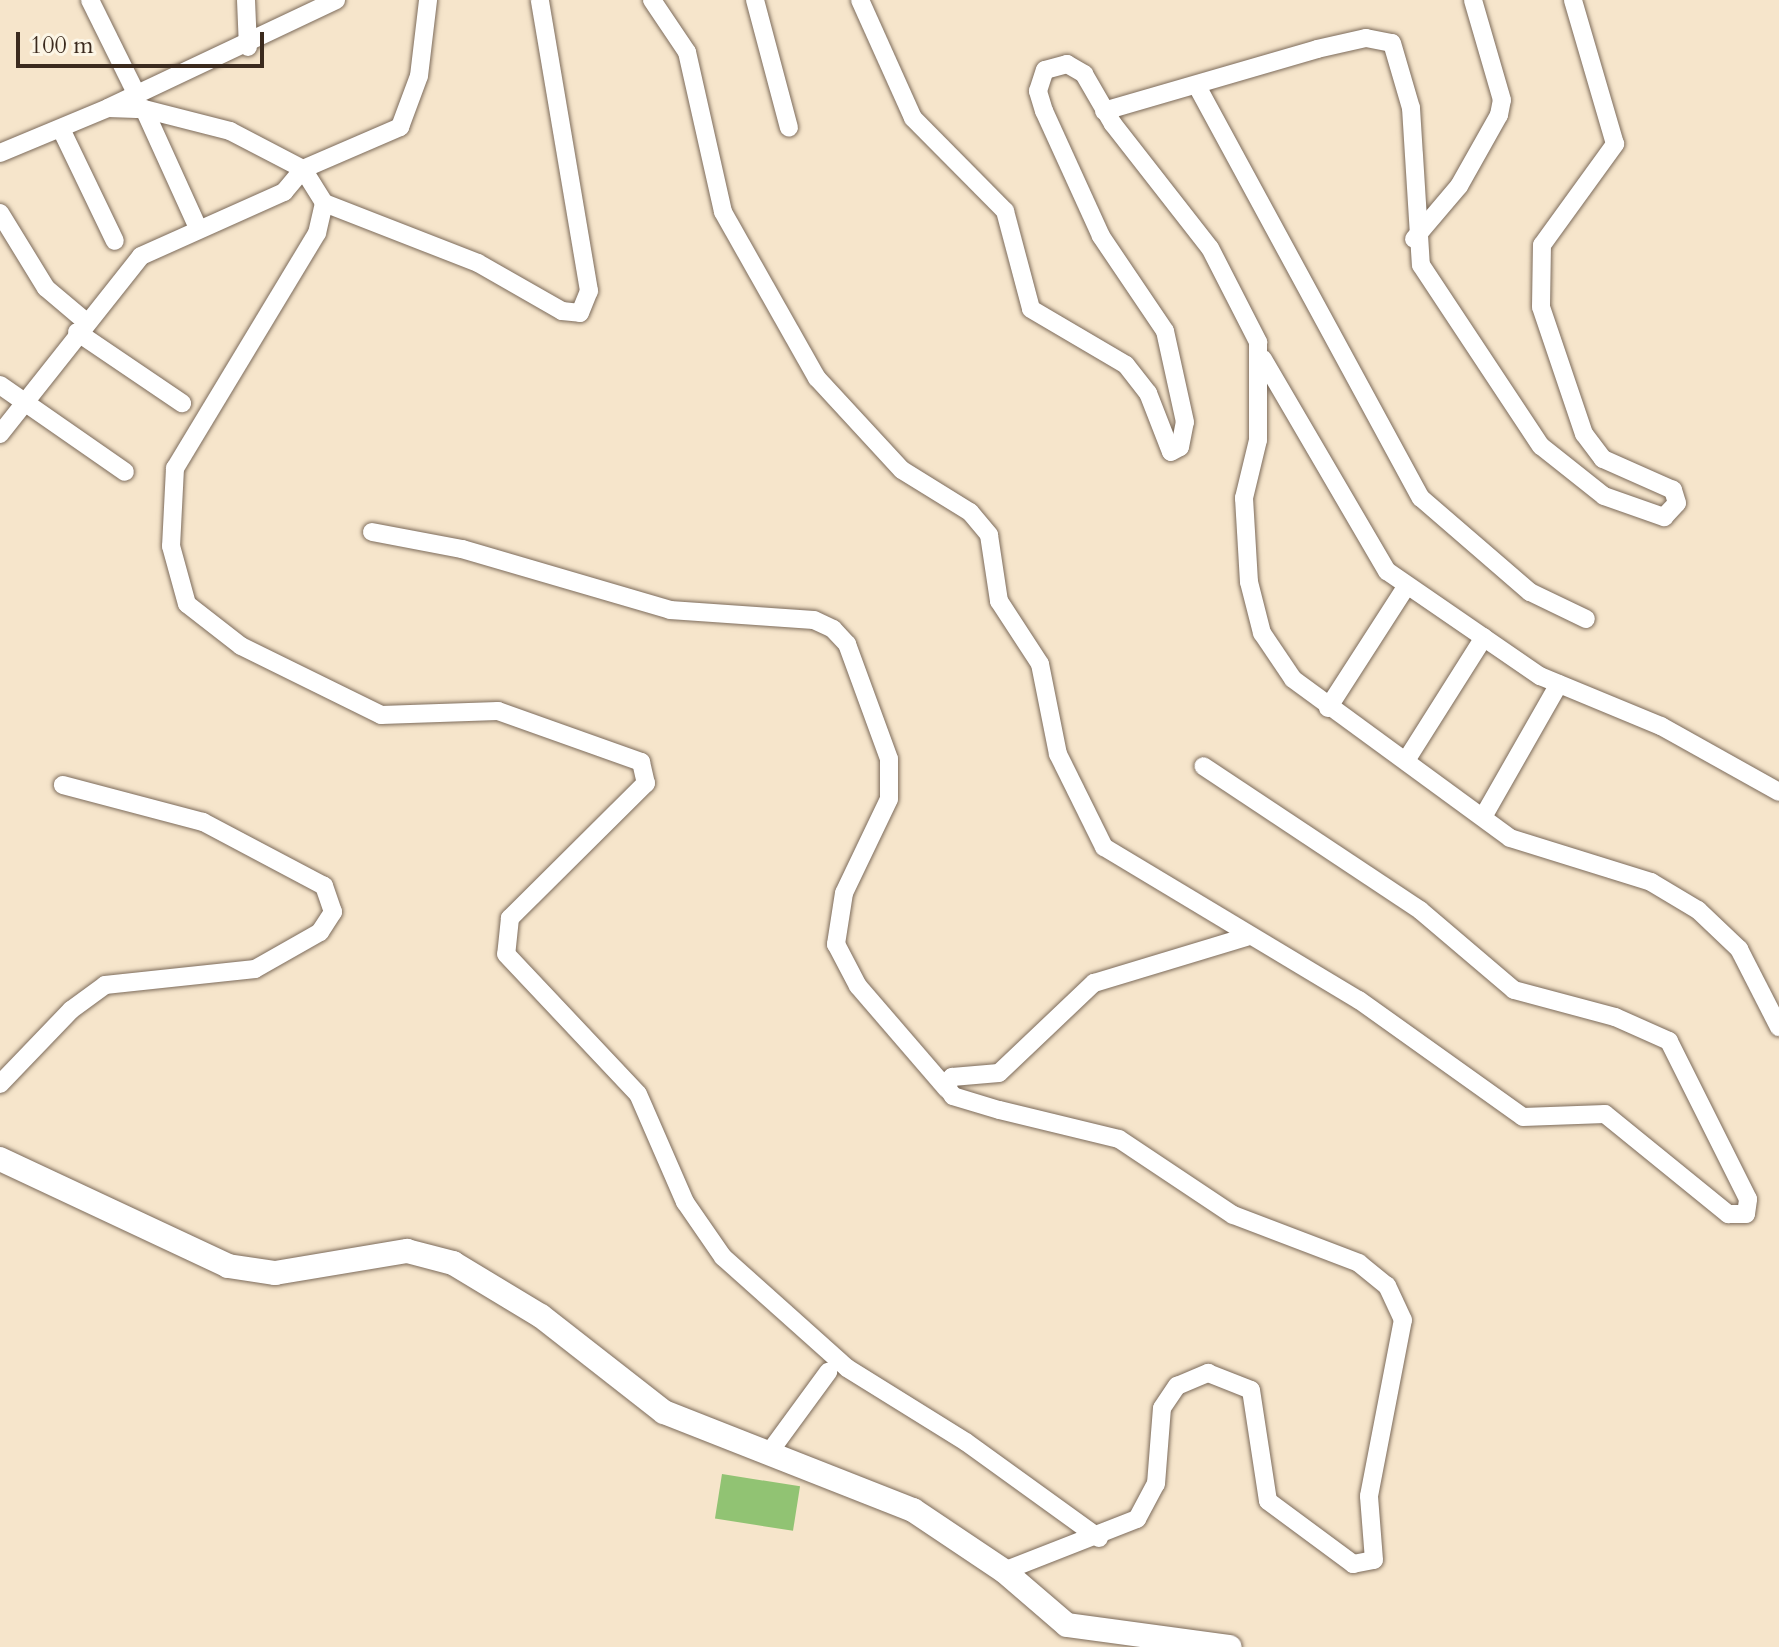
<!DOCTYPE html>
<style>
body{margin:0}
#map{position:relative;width:1779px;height:1647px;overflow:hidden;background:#f6e5cb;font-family:Cardo,serif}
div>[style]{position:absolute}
.green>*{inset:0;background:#91c373;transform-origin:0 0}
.roads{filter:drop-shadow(0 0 2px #7c6b5b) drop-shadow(0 0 2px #7c6b5b)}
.minor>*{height:18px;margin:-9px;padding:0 9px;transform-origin:9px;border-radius:9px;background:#fff}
.tertiary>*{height:24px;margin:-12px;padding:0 12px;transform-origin:12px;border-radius:12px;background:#fff}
span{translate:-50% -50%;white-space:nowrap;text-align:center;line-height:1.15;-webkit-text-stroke:7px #fcf5e5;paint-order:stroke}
.scale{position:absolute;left:16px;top:32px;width:248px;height:36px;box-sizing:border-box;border:4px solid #3b2a1e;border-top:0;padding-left:10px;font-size:24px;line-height:28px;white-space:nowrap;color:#3b2a1e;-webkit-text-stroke:6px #fcf5e5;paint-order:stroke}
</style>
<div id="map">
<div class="green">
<div style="left:722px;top:1474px;width:79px;height:45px;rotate:9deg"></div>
</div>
<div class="roads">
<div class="minor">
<div style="left:90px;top:0;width:104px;rotate:63.7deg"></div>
<div style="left:246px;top:0;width:47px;rotate:87.6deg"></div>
<div style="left:652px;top:0;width:63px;rotate:56.1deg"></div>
<div style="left:687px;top:52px;width:164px;rotate:77.3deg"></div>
<div style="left:723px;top:212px;width:191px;rotate:60.5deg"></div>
<div style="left:817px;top:378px;width:125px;rotate:47.3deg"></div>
<div style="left:902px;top:470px;width:80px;rotate:31.7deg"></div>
<div style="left:970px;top:512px;width:30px;rotate:50deg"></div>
<div style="left:989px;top:535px;width:67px;rotate:81.4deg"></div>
<div style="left:999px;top:601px;width:75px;rotate:56.9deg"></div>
<div style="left:1040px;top:664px;width:92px;rotate:78.7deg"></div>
<div style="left:1058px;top:754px;width:104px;rotate:63.7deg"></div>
<div style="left:1104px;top:847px;width:297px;rotate:31deg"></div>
<div style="left:1359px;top:1000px;width:201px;rotate:35.5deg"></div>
<div style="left:1523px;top:1117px;width:82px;rotate:-2.1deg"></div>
<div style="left:1605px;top:1114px;width:159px;rotate:39.1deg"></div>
<div style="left:1728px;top:1214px;width:18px"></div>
<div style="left:1746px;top:1214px;width:15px;rotate:-82deg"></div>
<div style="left:1748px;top:1199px;width:177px;rotate:-116.6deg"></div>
<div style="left:1669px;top:1041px;width:59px;rotate:-156deg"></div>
<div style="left:1615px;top:1017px;width:105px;rotate:-165deg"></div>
<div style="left:1514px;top:990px;width:123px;rotate:-139.6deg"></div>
<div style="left:1420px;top:910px;width:260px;rotate:-146.4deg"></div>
<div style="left:755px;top:0;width:132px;rotate:75.1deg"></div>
<div style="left:860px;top:0;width:129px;rotate:65.8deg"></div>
<div style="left:913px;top:118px;width:131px;rotate:45.3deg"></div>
<div style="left:1005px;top:211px;width:101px;rotate:75.1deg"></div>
<div style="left:1031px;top:309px;width:110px;rotate:30.5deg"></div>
<div style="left:1126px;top:365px;width:36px;rotate:52deg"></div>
<div style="left:1148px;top:393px;width:63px;rotate:68.7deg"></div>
<div style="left:1171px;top:452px;width:10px;rotate:-29deg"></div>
<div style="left:1180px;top:447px;width:25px;rotate:-79deg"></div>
<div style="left:1185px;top:422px;width:93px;rotate:-102.4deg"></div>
<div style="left:1165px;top:331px;width:115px;rotate:-124deg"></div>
<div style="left:1101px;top:236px;width:137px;rotate:-114.5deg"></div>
<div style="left:1044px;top:111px;width:21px;rotate:-107deg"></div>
<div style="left:1038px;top:91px;width:22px;rotate:-72deg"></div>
<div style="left:1045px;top:70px;width:23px;rotate:-15deg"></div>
<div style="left:1067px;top:64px;width:20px;rotate:30deg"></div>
<div style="left:1084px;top:74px;width:58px;rotate:59.9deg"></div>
<div style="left:1113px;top:124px;width:157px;rotate:52deg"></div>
<div style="left:1210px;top:248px;width:106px;rotate:62.9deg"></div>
<div style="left:1258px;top:342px;width:98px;rotate:90deg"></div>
<div style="left:1258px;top:440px;width:60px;rotate:103.6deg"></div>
<div style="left:1244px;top:498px;width:84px;rotate:86.6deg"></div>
<div style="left:1249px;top:582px;width:53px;rotate:75.7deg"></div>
<div style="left:1262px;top:633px;width:55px;rotate:56deg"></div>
<div style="left:1293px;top:679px;width:269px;rotate:36.2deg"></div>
<div style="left:1510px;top:838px;width:148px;rotate:17.3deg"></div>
<div style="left:1651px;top:882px;width:55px;rotate:30.8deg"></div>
<div style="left:1698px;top:910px;width:57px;rotate:43.6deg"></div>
<div style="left:1739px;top:949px;width:88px;rotate:62.9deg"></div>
<div style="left:1197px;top:86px;width:469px;rotate:61.5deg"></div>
<div style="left:1421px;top:498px;width:144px;rotate:40.8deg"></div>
<div style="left:1530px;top:592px;width:62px;rotate:25.7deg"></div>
<div style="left:110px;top:107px;width:250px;rotate:-25.3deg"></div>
<div style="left:144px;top:109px;width:131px;rotate:65.6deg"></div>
<div style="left:1104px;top:111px;width:222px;rotate:-16.2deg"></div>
<div style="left:1317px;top:49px;width:50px;rotate:-12.7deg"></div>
<div style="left:1366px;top:38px;width:26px;rotate:11deg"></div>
<div style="left:1392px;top:43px;width:68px;rotate:73.7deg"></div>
<div style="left:1411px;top:108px;width:157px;rotate:86.4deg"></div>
<div style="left:1421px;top:265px;width:217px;rotate:56.5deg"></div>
<div style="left:1541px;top:446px;width:80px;rotate:38.4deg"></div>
<div style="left:1604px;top:496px;width:64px;rotate:19.3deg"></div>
<div style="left:1664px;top:517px;width:19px;rotate:-47deg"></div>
<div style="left:1677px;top:503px;width:14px;rotate:-107deg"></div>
<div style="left:1673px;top:490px;width:77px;rotate:-156.1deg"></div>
<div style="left:1603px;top:459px;width:31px;rotate:-127deg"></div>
<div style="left:1584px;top:434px;width:134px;rotate:-108.7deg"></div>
<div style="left:1541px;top:307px;width:62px;rotate:-89.1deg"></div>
<div style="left:1542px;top:245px;width:125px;rotate:-54.1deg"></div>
<div style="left:1615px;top:144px;width:150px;rotate:-106.3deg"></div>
<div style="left:61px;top:129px;width:124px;rotate:64.3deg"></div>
<div style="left:0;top:153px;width:117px;rotate:-22.6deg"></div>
<div style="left:108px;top:108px;width:36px;rotate:2deg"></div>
<div style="left:144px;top:109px;width:89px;rotate:14.3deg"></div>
<div style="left:230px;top:131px;width:82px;rotate:27.5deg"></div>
<div style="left:303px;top:169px;width:40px;rotate:58deg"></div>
<div style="left:324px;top:203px;width:31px;rotate:103deg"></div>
<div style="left:317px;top:233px;width:275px;rotate:121.1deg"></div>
<div style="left:175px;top:468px;width:78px;rotate:92.9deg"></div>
<div style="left:171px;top:546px;width:60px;rotate:74.6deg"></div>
<div style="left:187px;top:604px;width:68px;rotate:37.9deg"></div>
<div style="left:241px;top:646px;width:156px;rotate:26.2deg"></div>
<div style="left:381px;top:715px;width:117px;rotate:-2deg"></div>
<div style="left:498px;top:711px;width:152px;rotate:19.6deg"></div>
<div style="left:641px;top:762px;width:22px;rotate:77deg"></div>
<div style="left:646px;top:783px;width:192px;rotate:135.2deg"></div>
<div style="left:510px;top:918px;width:36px;rotate:96deg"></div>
<div style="left:506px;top:954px;width:192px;rotate:46.7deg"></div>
<div style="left:638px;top:1094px;width:118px;rotate:66.5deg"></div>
<div style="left:685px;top:1202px;width:67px;rotate:55.4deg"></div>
<div style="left:723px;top:1257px;width:166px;rotate:41.8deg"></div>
<div style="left:847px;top:1368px;width:140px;rotate:31.9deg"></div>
<div style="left:966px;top:1442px;width:164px;rotate:35.8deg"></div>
<div style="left:324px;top:203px;width:165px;rotate:21.3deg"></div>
<div style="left:478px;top:263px;width:97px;rotate:29.7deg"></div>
<div style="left:562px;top:311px;width:18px;rotate:6deg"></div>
<div style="left:580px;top:313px;width:24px;rotate:-68deg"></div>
<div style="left:589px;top:291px;width:295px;rotate:-99.6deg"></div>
<div style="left:0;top:213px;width:88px;rotate:58.5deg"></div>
<div style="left:46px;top:288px;width:51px;rotate:40.2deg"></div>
<div style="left:1414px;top:239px;width:70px;rotate:-49.7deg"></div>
<div style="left:1459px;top:186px;width:81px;rotate:-60.6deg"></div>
<div style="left:1499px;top:115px;width:15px;rotate:-79deg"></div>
<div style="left:1502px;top:100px;width:104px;rotate:-106.2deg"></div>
<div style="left:77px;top:332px;width:127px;rotate:34.1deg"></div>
<div style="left:1263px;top:359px;width:246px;rotate:59.7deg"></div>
<div style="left:1387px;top:571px;width:186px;rotate:34.5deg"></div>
<div style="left:1540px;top:676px;width:131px;rotate:22.5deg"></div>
<div style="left:1661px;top:726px;width:135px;rotate:29.2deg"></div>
<div style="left:0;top:385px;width:152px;rotate:34.8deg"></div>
<div style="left:0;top:434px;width:227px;rotate:-51.6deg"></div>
<div style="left:141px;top:256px;width:157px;rotate:-24.1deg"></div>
<div style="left:284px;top:192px;width:30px;rotate:-50deg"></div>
<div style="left:303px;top:169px;width:106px;rotate:-23.4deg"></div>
<div style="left:400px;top:127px;width:54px;rotate:-69.6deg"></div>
<div style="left:419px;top:76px;width:77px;rotate:-83.2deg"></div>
<div style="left:372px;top:532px;width:92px;rotate:10.7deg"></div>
<div style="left:462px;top:549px;width:217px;rotate:16.3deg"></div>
<div style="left:670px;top:610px;width:144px;rotate:4deg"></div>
<div style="left:814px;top:620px;width:21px;rotate:25deg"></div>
<div style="left:833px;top:629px;width:21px;rotate:47deg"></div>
<div style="left:847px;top:644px;width:122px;rotate:69.9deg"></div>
<div style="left:889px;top:759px;width:40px;rotate:90deg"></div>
<div style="left:889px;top:799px;width:104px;rotate:115.6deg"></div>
<div style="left:844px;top:893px;width:52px;rotate:98.9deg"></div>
<div style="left:836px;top:944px;width:47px;rotate:62.4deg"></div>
<div style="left:858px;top:986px;width:136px;rotate:49.2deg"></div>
<div style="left:1328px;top:708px;width:144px;rotate:-57.2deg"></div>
<div style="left:1407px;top:759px;width:144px;rotate:-57.7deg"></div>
<div style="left:1483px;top:817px;width:153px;rotate:-60.3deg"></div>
<div style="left:0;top:1084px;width:103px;rotate:-46.2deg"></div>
<div style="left:71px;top:1010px;width:42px;rotate:-36.3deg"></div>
<div style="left:105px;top:985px;width:151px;rotate:-6.1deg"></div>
<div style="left:255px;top:969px;width:75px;rotate:-29.6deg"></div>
<div style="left:320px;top:932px;width:24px;rotate:-57deg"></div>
<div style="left:333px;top:912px;width:28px;rotate:-109deg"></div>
<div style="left:324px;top:886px;width:137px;rotate:-152.1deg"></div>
<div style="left:203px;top:822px;width:145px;rotate:-165.2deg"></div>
<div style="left:771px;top:1450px;width:97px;rotate:-53.8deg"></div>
<div style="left:1004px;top:1571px;width:143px;rotate:-21.4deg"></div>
<div style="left:1137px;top:1519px;width:40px;rotate:-62deg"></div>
<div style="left:1156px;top:1484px;width:76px;rotate:-85.5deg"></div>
<div style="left:1162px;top:1408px;width:27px;rotate:-56deg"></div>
<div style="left:1177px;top:1386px;width:34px;rotate:-23deg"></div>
<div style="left:1208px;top:1373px;width:46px;rotate:21.6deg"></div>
<div style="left:1251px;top:1390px;width:112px;rotate:81.3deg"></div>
<div style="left:1268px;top:1501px;width:106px;rotate:36.5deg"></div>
<div style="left:1353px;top:1564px;width:21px;rotate:-11deg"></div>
<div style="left:1374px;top:1560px;width:64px;rotate:-94.5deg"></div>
<div style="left:1369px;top:1496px;width:179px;rotate:-79.1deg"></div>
<div style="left:1403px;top:1320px;width:38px;rotate:-115deg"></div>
<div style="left:1387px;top:1286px;width:36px;rotate:-141deg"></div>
<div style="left:1359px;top:1263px;width:135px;rotate:-159.1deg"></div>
<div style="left:1233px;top:1215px;width:137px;rotate:-146.3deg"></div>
<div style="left:1119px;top:1139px;width:123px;rotate:-166.4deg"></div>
<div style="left:999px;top:1110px;width:48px;rotate:-163.1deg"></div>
<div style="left:953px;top:1096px;width:12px;rotate:-125deg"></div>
<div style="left:946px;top:1086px;width:11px;rotate:-56deg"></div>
<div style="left:952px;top:1077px;width:47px;rotate:-4.9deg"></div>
<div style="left:999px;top:1073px;width:131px;rotate:-43.5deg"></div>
<div style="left:1094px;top:983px;width:159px;rotate:-16.8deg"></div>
</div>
<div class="tertiary">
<div style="left:0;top:1159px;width:252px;rotate:25.1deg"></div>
<div style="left:228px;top:1266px;width:48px;rotate:8.5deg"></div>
<div style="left:275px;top:1273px;width:134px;rotate:-9.5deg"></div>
<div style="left:407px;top:1251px;width:48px;rotate:14.6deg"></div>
<div style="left:453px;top:1263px;width:103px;rotate:31.1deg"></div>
<div style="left:541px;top:1316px;width:156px;rotate:38deg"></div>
<div style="left:664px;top:1412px;width:268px;rotate:21.5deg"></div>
<div style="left:913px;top:1510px;width:110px;rotate:33.8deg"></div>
<div style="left:1004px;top:1571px;width:83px;rotate:40.6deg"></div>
<div style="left:1067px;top:1625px;width:164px;rotate:7.7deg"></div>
</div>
</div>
<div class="scale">100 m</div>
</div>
